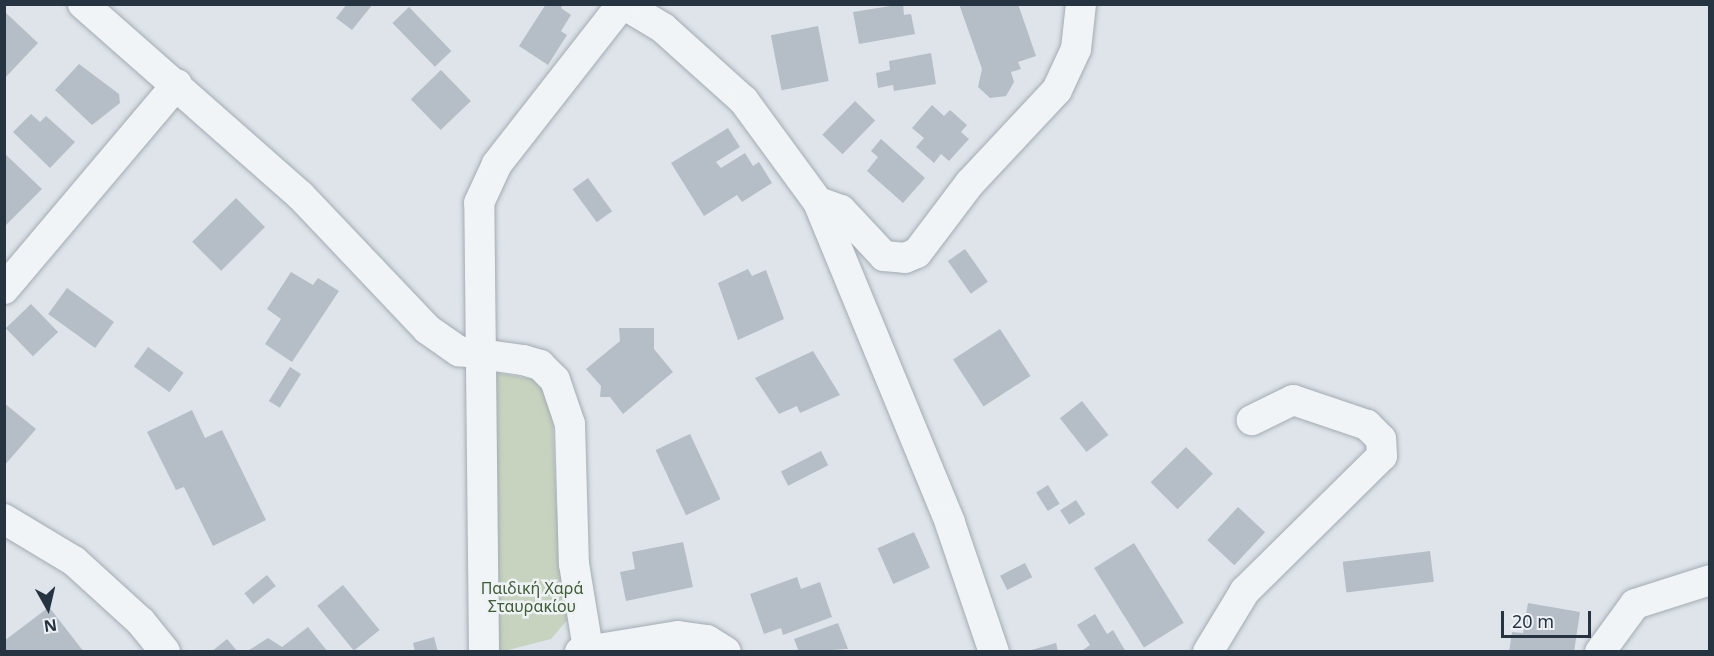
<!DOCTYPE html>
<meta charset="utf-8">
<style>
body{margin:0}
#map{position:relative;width:1714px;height:656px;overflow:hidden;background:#dee4e9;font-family:"Noto Sans",sans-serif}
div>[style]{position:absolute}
.green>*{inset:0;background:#c7d3bf}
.building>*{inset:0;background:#b5bec6;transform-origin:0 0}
.roads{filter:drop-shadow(0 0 2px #a3abb3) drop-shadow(0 0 2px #a3abb3)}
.minor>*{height:30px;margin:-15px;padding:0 15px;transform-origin:15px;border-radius:15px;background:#f1f4f7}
span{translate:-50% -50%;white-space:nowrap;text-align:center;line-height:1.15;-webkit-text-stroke:5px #eef2f6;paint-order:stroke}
.park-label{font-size:16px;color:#405e33}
.frame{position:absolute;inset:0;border:6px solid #263341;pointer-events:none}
.north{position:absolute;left:18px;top:578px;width:60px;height:60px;-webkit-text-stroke:4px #eef2f6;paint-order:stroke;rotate:172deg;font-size:16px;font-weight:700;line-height:24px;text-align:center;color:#263341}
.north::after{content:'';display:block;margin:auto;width:21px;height:27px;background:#263341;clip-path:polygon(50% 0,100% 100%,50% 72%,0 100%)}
.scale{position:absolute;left:1501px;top:611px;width:90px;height:27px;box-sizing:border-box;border:3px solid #263341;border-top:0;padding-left:8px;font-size:18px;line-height:21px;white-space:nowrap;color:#263341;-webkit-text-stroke:4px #eef2f6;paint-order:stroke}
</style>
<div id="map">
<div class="green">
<div style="clip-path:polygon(489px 372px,540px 380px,552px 404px,556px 502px,575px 611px,551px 639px,504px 651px,493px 651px)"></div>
</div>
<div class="building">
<div style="clip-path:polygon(347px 4px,373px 4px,352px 30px,336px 18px)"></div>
<div style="clip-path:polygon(546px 4px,563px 4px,561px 8px,571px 15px,561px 31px,567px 35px,548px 65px,519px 46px)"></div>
<div style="clip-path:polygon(903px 4px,904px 15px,911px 14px,915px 34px,859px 44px,853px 12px)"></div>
<div style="clip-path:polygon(959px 4px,1018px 4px,1036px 56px,1018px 62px,1021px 69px,1011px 72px,1014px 82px,1006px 96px,990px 98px,978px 87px,982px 69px)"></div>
<div style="left:409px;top:7px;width:61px;height:23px;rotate:46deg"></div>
<div style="clip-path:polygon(4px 11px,38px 43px,4px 79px)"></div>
<div style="left:818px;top:26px;width:56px;height:48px;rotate:79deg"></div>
<div style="clip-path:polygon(931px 53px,936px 84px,894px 91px,893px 85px,878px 88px,876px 73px,890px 70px,889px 61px)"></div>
<div style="clip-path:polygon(79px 64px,119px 94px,120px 103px,92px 125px,55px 90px)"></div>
<div style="left:441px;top:70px;width:43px;height:42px;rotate:46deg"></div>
<div style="left:855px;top:101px;width:28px;height:47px;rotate:44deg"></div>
<div style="clip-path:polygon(932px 105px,944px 116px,950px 110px,967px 125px,961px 132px,969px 139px,949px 161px,941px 154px,934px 163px,916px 147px,924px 138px,912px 128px)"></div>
<div style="clip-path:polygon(31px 114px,40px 122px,46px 116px,75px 142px,50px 168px,13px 132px)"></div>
<div style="clip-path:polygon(728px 128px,740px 147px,716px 162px,721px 168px,745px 153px,753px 166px,759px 162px,772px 183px,742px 202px,737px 195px,704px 216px,671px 163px)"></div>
<div style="clip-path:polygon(881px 139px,925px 178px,903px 203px,867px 171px,878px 157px,871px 151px)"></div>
<div style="clip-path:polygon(4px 153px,42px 189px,4px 227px)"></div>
<div style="left:588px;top:178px;width:41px;height:19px;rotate:54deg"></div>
<div style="left:236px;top:198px;width:41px;height:62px;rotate:45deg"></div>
<div style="left:965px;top:249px;width:40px;height:21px;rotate:55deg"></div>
<div style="clip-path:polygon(748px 269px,752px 276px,766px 270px,784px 319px,738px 340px,718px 283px)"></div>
<div style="clip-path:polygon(291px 272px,313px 285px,318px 278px,339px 291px,292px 362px,265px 344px,281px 319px,267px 309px)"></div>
<div style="left:67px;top:288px;width:58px;height:32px;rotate:36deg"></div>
<div style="left:31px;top:304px;width:39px;height:35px;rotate:46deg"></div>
<div style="clip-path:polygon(619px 328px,654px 328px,654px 349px,673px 372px,623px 414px,610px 397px,600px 397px,601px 386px,586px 369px,620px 341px)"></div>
<div style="left:1000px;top:329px;width:56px;height:56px;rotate:57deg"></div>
<div style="left:148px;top:347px;width:44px;height:24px;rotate:36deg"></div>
<div style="clip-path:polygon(813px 351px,840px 395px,800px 413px,797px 406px,779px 414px,755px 378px)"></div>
<div style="left:290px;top:367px;width:13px;height:40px;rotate:32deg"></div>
<div style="left:1082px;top:401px;width:43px;height:28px;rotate:52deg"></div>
<div style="clip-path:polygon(4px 403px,36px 429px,4px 466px)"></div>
<div style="clip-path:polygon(192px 410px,205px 438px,222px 430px,266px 520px,213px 546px,184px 487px,176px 490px,147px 432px)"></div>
<div style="left:690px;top:434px;width:72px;height:38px;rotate:65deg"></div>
<div style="left:1186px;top:447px;width:38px;height:50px;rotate:45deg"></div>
<div style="left:821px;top:451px;width:16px;height:45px;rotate:63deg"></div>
<div style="left:1048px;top:485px;width:22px;height:14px;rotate:58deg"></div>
<div style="left:1076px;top:500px;width:17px;height:19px;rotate:57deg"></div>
<div style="left:1238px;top:507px;width:37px;height:45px;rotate:43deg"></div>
<div style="left:914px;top:532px;width:39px;height:40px;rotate:66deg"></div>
<div style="clip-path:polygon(683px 542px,693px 587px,626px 601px,620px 572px,635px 569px,632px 552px)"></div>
<div style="left:1134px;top:543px;width:94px;height:47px;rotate:58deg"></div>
<div style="left:1430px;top:551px;width:31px;height:88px;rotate:83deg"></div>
<div style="left:1025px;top:563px;width:16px;height:28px;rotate:63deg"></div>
<div style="left:267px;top:575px;width:14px;height:29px;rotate:51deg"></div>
<div style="clip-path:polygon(797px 577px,801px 589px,820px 582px,832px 617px,783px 635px,781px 628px,764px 634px,750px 594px)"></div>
<div style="left:343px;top:585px;width:58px;height:33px;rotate:51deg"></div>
<div style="clip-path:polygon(1528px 603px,1580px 612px,1574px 652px,1509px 652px,1512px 632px,1523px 633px)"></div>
<div style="clip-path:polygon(49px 607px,84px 652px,4px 652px,4px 641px)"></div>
<div style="clip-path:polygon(1095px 614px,1107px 634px,1113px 630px,1126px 652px,1080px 652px,1090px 645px,1077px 625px)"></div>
<div style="clip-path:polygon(838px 623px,848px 649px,799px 652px,794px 639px)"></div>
<div style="clip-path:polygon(308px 627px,328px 652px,246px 652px,268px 638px,282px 647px)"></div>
<div style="clip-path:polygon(434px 637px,438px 652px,415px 652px,413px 643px)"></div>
<div style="clip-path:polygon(227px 639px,238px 652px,211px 652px)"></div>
<div style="clip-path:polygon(1056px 643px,1058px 652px,1028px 652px,1028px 651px)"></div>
</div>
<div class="roads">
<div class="minor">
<div style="left:83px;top:4px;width:289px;rotate:41.4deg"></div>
<div style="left:300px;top:195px;width:185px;rotate:46.5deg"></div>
<div style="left:427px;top:329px;width:39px;rotate:35deg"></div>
<div style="left:459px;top:351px;width:65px;rotate:8deg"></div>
<div style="left:523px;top:360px;width:18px;rotate:16deg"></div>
<div style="left:540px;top:365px;width:21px;rotate:45deg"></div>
<div style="left:555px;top:380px;width:46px;rotate:71.2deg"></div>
<div style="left:570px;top:424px;width:140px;rotate:88.4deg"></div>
<div style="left:574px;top:564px;width:86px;rotate:80.6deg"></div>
<div style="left:623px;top:4px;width:47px;rotate:31deg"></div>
<div style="left:663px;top:28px;width:109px;rotate:42deg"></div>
<div style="left:744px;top:101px;width:125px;rotate:53.8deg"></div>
<div style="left:818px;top:202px;width:347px;rotate:67.6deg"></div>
<div style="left:950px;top:523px;width:136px;rotate:71.2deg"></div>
<div style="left:818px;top:202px;width:24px;rotate:19deg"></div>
<div style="left:841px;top:210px;width:63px;rotate:46.9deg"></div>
<div style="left:884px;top:256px;width:21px;rotate:5deg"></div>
<div style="left:905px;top:258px;width:13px;rotate:-23deg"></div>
<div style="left:917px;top:253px;width:88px;rotate:-52.9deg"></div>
<div style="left:970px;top:183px;width:127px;rotate:-46.9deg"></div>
<div style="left:1057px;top:90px;width:45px;rotate:-65.1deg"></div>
<div style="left:1076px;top:49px;width:45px;rotate:-83.7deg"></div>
<div style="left:4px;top:289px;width:268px;rotate:-49.8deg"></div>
<div style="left:4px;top:519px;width:82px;rotate:31deg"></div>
<div style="left:74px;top:561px;width:91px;rotate:42.3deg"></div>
<div style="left:141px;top:622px;width:38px;rotate:51deg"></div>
<div style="left:484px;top:652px;width:449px;rotate:-90.6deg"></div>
<div style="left:479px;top:203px;width:43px;rotate:-65.2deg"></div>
<div style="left:497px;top:164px;width:203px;rotate:-52deg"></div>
<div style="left:580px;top:652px;width:99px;rotate:-9.3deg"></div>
<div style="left:678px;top:636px;width:29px;rotate:8deg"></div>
<div style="left:707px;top:640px;width:22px;rotate:32deg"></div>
<div style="left:1208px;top:652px;width:71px;rotate:-58.8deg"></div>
<div style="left:1245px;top:591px;width:192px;rotate:-44.6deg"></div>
<div style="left:1382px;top:456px;width:17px;rotate:-93deg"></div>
<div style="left:1381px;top:439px;width:20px;rotate:-135deg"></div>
<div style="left:1367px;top:425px;width:78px;rotate:-161.3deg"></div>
<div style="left:1293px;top:400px;width:46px;rotate:154deg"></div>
<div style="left:1600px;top:652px;width:59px;rotate:-53.9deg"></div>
<div style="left:1635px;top:604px;width:79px;rotate:-17.7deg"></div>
</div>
</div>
<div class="park-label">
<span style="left:532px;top:597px">Παιδική Χαρά<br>Σταυρακίου</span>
</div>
<div class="frame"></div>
<div class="north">N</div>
<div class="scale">20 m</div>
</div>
